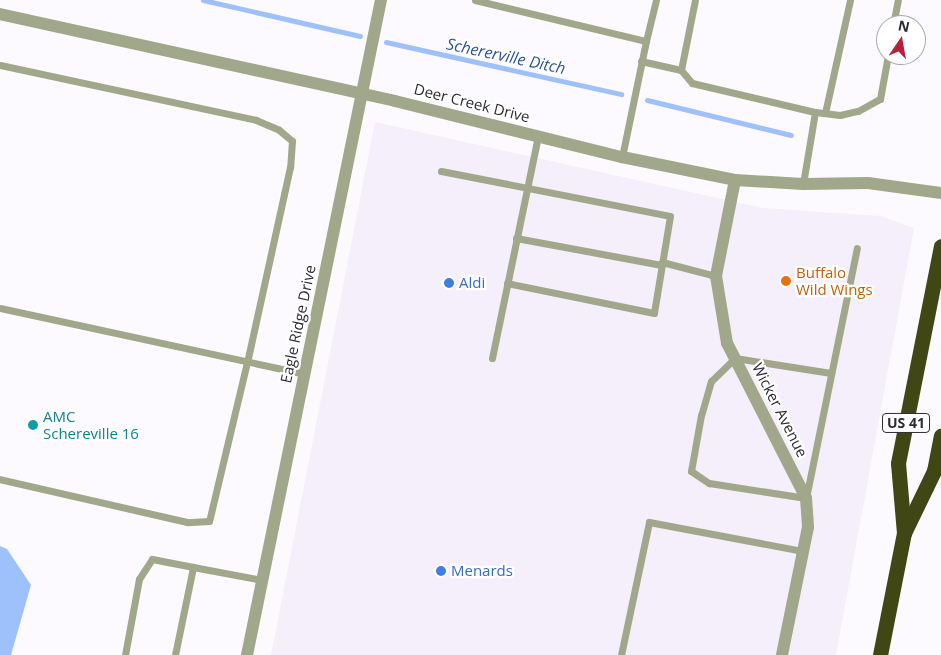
<!DOCTYPE html>
<style>
body{margin:0}
#map{position:relative;width:941px;height:655px;overflow:hidden;background:#fcfaff;font-family:"Open Sans",sans-serif}
div>[style]{position:absolute}
.built>*{inset:0;background:#f4effb}
.water>*{inset:0;background:#9fc1fb}
.stream>*{height:5px;margin:-2.5px;padding:0 2.5px;transform-origin:2.5px;border-radius:2.5px;background:#9fc1fb}
.lane>*{height:7px;margin:-3.5px;padding:0 3.5px;transform-origin:3.5px;border-radius:3.5px;background:#a1a78a}
.street>*{height:12px;margin:-6px;padding:0 6px;transform-origin:6px;border-radius:6px;background:#a1a78a}
.highway>*{height:15px;margin:-7.5px;padding:0 7.5px;transform-origin:7.5px;border-radius:7.5px;background:#404714}
.dots>*{width:14px;height:14px;translate:-50% -50%;box-sizing:border-box;border:2px solid #fff;border-radius:50%}
span{translate:-50% -50%;white-space:nowrap;text-align:center;line-height:1.15;-webkit-text-stroke:4.5px #fff;paint-order:stroke}
.shield-label span{padding:1px 4px;background:#fff;border:1px solid;border-radius:4px;-webkit-text-stroke-width:0}
.shield-label{font-size:14px;color:#2d2a32;font-weight:700}
.street-label{font-size:15px;color:#2d2a32}
.food-label{font-size:15px;color:#c56008}
.left{translate:0 -50%;text-align:left}
.shop-label{font-size:15px;color:#366cbe}
.culture-label{font-size:15px;color:#0d838f}
.water-label{font-size:16px;color:#2c5499;font-style:italic}
.north{position:absolute;left:876px;top:15px;width:50px;height:50px;box-sizing:border-box;background:#fff;border:1px solid #abaaad;border-radius:50%;rotate:12deg;font-size:14px;font-weight:700;line-height:20px;text-align:center;color:#2d2a32}
.north::after{content:'';display:block;margin:auto;width:18px;height:22px;background:#b5233a;clip-path:polygon(50% 0,100% 100%,50% 72%,0 100%)}
</style>
<div id="map">
<div class="built">
<div style="clip-path:polygon(375px 122px,763px 208px,880px 216px,914px 228px,836px 655px,271px 655px)"></div>
</div>
<div class="water">
<div style="clip-path:polygon(0 546px,7px 549px,31px 585px,11px 655px,0 655px)"></div>
</div>
<div class="stream">
<div style="left:203px;top:0;width:161px;rotate:12.9deg"></div>
<div style="left:386px;top:42px;width:241px;rotate:12.5deg"></div>
<div style="left:647px;top:100px;width:148px;rotate:13.7deg"></div>
</div>
<div class="lane">
<div style="left:475px;top:0;width:176px;rotate:13.5deg"></div>
<div style="left:646px;top:41px;width:118px;rotate:101.7deg"></div>
<div style="left:893px;top:25px;width:25px;rotate:-79deg"></div>
<div style="left:646px;top:41px;width:42px;rotate:-76.3deg"></div>
<div style="left:641px;top:61px;width:41px;rotate:12.7deg"></div>
<div style="left:681px;top:70px;width:17px;rotate:50deg"></div>
<div style="left:692px;top:83px;width:126px;rotate:13.3deg"></div>
<div style="left:815px;top:112px;width:73px;rotate:99.5deg"></div>
<div style="left:0;top:65px;width:262px;rotate:12.1deg"></div>
<div style="left:256px;top:120px;width:25px;rotate:23deg"></div>
<div style="left:279px;top:130px;width:17px;rotate:40deg"></div>
<div style="left:292px;top:141px;width:26px;rotate:94deg"></div>
<div style="left:290px;top:167px;width:200px;rotate:102.4deg"></div>
<div style="left:247px;top:362px;width:163px;rotate:103.4deg"></div>
<div style="left:209px;top:521px;width:22px;rotate:177deg"></div>
<div style="left:187px;top:522px;width:192px;rotate:-167.1deg"></div>
<div style="left:681px;top:70px;width:71px;rotate:-78.7deg"></div>
<div style="left:815px;top:112px;width:25px;rotate:7deg"></div>
<div style="left:840px;top:115px;width:18px;rotate:-13deg"></div>
<div style="left:858px;top:111px;width:25px;rotate:-29deg"></div>
<div style="left:880px;top:99px;width:45px;rotate:-79.7deg"></div>
<div style="left:825px;top:113px;width:116px;rotate:-77.5deg"></div>
<div style="left:441px;top:171px;width:233px;rotate:11.1deg"></div>
<div style="left:670px;top:216px;width:98px;rotate:99.4deg"></div>
<div style="left:654px;top:313px;width:150px;rotate:-168.5deg"></div>
<div style="left:516px;top:238px;width:148px;rotate:10.5deg"></div>
<div style="left:662px;top:262px;width:56px;rotate:14.5deg"></div>
<div style="left:0;top:308px;width:311px;rotate:12.2deg"></div>
<div style="left:492px;top:358px;width:227px;rotate:-78.3deg"></div>
<div style="left:831px;top:373px;width:97px;rotate:-171.1deg"></div>
<div style="left:735px;top:358px;width:33px;rotate:136deg"></div>
<div style="left:711px;top:381px;width:35px;rotate:106deg"></div>
<div style="left:701px;top:415px;width:57px;rotate:100.1deg"></div>
<div style="left:691px;top:471px;width:22px;rotate:34deg"></div>
<div style="left:709px;top:483px;width:98px;rotate:8.8deg"></div>
<div style="left:806px;top:498px;width:255px;rotate:-78.5deg"></div>
<div style="left:125px;top:655px;width:77px;rotate:-79.6deg"></div>
<div style="left:139px;top:579px;width:24px;rotate:-57deg"></div>
<div style="left:152px;top:559px;width:42px;rotate:11deg"></div>
<div style="left:175px;top:655px;width:90px;rotate:-78.4deg"></div>
<div style="left:193px;top:567px;width:70px;rotate:10.7deg"></div>
<div style="left:621px;top:655px;width:136px;rotate:-78.1deg"></div>
<div style="left:649px;top:522px;width:157px;rotate:10.7deg"></div>
</div>
<div class="street">
<div style="left:0;top:14px;width:404px;rotate:12.4deg"></div>
<div style="left:395px;top:101px;width:234px;rotate:13.9deg"></div>
<div style="left:622px;top:157px;width:115px;rotate:11.5deg"></div>
<div style="left:735px;top:180px;width:68px;rotate:3.4deg"></div>
<div style="left:803px;top:184px;width:65px;rotate:-0.9deg"></div>
<div style="left:868px;top:183px;width:74px;rotate:7.8deg"></div>
<div style="left:735px;top:180px;width:98px;rotate:101.2deg"></div>
<div style="left:716px;top:276px;width:68px;rotate:80.7deg"></div>
<div style="left:727px;top:343px;width:174px;rotate:63deg"></div>
<div style="left:806px;top:498px;width:29px;rotate:86deg"></div>
<div style="left:808px;top:527px;width:131px;rotate:101.5deg"></div>
<div style="left:247px;top:655px;width:669px;rotate:-78.44deg"></div>
</div>
<div class="highway">
<div style="left:904px;top:533px;width:70px;rotate:-94.9deg"></div>
<div style="left:898px;top:463px;width:221px;rotate:-78.8deg"></div>
<div style="left:880px;top:655px;width:124px;rotate:-78.9deg"></div>
<div style="left:904px;top:533px;width:69px;rotate:-64.2deg"></div>
<div style="left:934px;top:471px;width:36px;rotate:-79deg"></div>
</div>
<div class="dots">
<div style="left:786px;top:281px;background:#e8710a"></div>
<div style="left:449px;top:283px;background:#3f7fe0"></div>
<div style="left:33px;top:425px;background:#0f9aa8"></div>
<div style="left:441px;top:571px;background:#3f7fe0"></div>
</div>
<div class="shield-label">
<span style="left:906px;top:423px">US 41</span>
</div>
<div class="street-label">
<span style="left:472px;top:103px;rotate:14deg">Deer Creek Drive</span>
<span style="left:298px;top:324px;rotate:-78deg">Eagle Ridge Drive</span>
<span style="left:780px;top:410px;rotate:63deg">Wicker Avenue</span>
</div>
<div class="food-label">
<span class="left" style="left:796px;top:281px">Buffalo<br>Wild Wings</span>
</div>
<div class="shop-label">
<span class="left" style="left:459px;top:283px">Aldi</span>
<span class="left" style="left:451px;top:571px">Menards</span>
</div>
<div class="culture-label">
<span class="left" style="left:43px;top:425px">AMC<br>Schereville 16</span>
</div>
<div class="water-label">
<span style="left:506px;top:56px;rotate:12deg">Schererville Ditch</span>
</div>
<div class="north">N</div>
</div>
